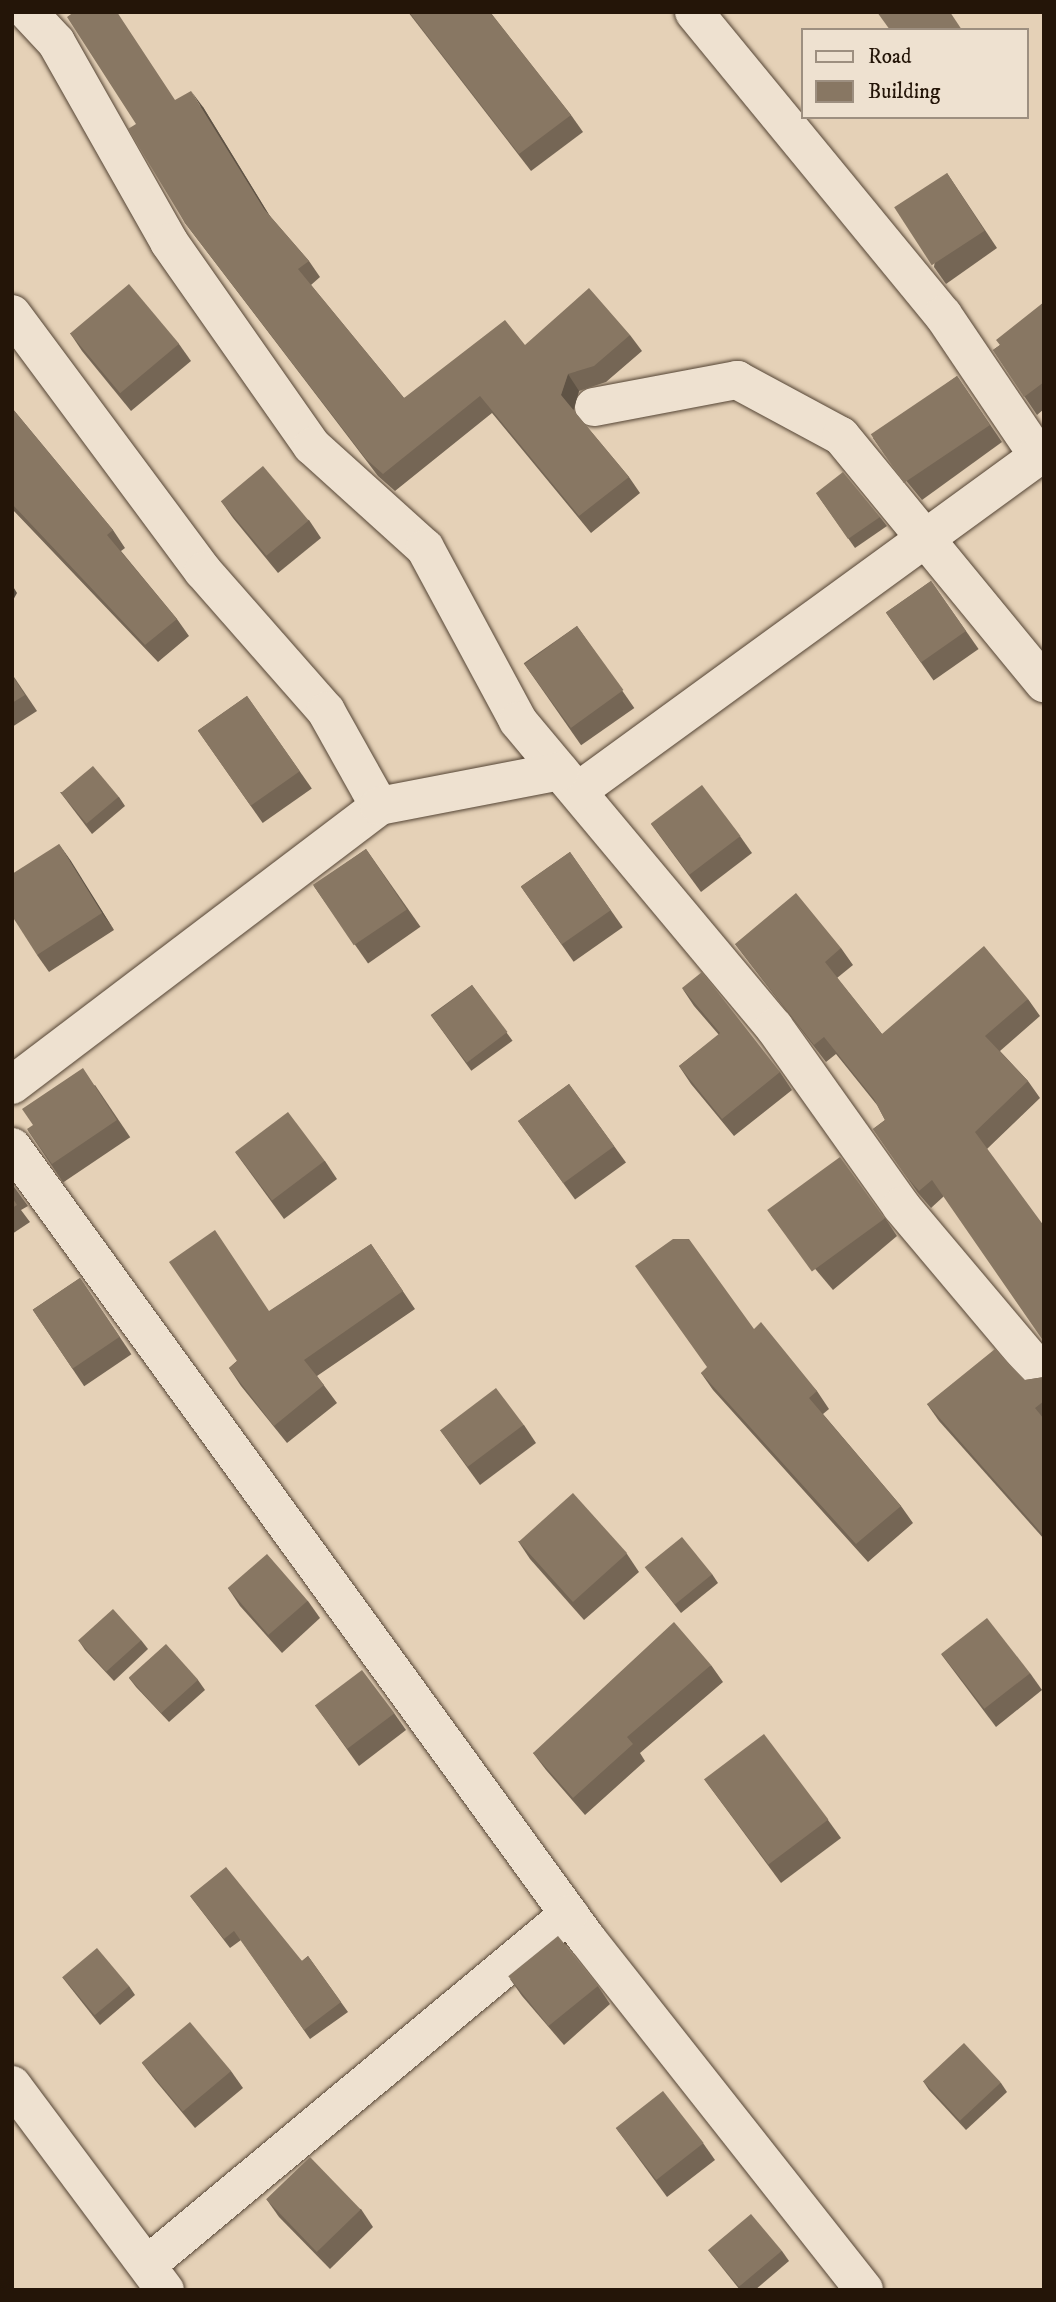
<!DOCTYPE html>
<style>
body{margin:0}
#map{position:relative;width:1056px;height:2302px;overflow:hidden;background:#e5d1b7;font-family:"IM FELL DW Pica",serif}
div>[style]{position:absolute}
.roads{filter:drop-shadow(0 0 2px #544434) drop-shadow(0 0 2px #544434)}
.street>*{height:38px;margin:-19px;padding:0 19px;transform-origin:19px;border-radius:19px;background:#eee1d0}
.wall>*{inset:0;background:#756655;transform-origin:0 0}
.shaded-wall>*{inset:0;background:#5f5345}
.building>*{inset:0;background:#887763;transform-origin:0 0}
span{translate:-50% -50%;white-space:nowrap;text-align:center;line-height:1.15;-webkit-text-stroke:7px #eee1d0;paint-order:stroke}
.frame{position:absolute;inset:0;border:14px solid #241508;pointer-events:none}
.legend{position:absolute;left:801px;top:28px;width:228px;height:91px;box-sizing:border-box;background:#eee1d0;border:2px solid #9d8f80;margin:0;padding:9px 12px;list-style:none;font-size:21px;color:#241508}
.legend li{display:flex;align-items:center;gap:14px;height:35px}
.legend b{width:35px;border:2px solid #9d8f80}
</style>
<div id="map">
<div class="roads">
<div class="street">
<div style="left:28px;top:12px;width:41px;rotate:47deg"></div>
<div style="left:56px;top:42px;width:230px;rotate:60.5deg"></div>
<div style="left:169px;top:242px;width:249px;rotate:55deg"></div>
<div style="left:312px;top:446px;width:152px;rotate:42.1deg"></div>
<div style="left:425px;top:548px;width:196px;rotate:61.7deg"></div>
<div style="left:518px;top:721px;width:399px;rotate:50.1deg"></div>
<div style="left:774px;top:1027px;width:219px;rotate:54.6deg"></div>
<div style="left:901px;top:1206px;width:222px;rotate:49.9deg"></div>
<div style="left:694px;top:12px;width:392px;rotate:50.6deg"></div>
<div style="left:943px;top:315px;width:170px;rotate:56deg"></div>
<div style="left:12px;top:314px;width:320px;rotate:53.4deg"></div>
<div style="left:203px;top:571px;width:186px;rotate:48.7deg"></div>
<div style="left:326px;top:711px;width:109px;rotate:60.8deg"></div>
<div style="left:594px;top:407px;width:146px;rotate:-10.7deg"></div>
<div style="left:737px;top:380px;width:118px;rotate:28.3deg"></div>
<div style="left:841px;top:436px;width:320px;rotate:50.6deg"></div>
<div style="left:578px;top:791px;width:576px;rotate:-36.03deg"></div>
<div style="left:12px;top:1085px;width:461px;rotate:-37.2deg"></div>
<div style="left:379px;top:806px;width:184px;rotate:-10.9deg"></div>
<div style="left:12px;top:1147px;width:979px;rotate:54.02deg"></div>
<div style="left:587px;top:1939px;width:447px;rotate:51.7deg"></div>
<div style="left:12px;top:2085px;width:256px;rotate:53.3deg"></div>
<div style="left:147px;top:2265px;width:549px;rotate:-39.75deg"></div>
</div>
</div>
<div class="wall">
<div style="clip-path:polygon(408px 12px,490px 12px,571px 115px,583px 132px,531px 171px)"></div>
<div style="clip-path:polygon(176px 100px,203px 107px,269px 215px,309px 261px,320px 277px,311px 285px,404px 398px,525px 345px,630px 335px,642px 351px,606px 382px,579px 391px,573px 410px,629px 477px,640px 493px,591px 533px,492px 413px,395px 491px,378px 476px,185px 223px,136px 124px)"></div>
<div style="clip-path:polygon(947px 173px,997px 248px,946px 284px,934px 267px)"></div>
<div style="clip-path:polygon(1044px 302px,1044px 409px,1037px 415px,993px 350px,1000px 345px)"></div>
<div style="clip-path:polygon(70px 333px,179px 344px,191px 361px,131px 411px,82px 351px)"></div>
<div style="clip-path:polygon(957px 376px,1002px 442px,922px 500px,885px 455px,873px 438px)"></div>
<div style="clip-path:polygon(12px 408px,113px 530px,125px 548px,121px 551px,177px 619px,189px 636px,158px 662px,12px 509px)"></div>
<div style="clip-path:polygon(816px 493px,880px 517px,887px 526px,855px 548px)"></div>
<div style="clip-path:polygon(221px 501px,309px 520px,321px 538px,278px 573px,233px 518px)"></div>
<div style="left:931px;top:581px;width:83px;height:55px;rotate:55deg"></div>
<div style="left:577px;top:626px;width:100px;height:65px;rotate:55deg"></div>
<div style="clip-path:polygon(12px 674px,37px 711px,12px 727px)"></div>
<div style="left:247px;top:696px;width:113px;height:60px;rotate:55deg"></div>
<div style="clip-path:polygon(60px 792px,119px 797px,125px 806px,92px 834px)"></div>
<div style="clip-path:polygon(651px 824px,740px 836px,752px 853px,701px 892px)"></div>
<div style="clip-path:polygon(59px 844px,114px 930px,49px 972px,37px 955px)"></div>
<div style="left:366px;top:849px;width:95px;height:64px;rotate:55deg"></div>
<div style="left:570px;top:852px;width:92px;height:60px;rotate:55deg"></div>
<div style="clip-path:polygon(735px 944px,841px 948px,853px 965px,837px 978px,882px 1034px,1028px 999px,1040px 1016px,1000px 1051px,1028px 1081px,1040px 1098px,988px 1148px,943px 1197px,931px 1208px,918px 1193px,873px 1129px,885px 1120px,877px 1105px,836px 1054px,826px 1062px)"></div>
<div style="left:472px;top:985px;width:69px;height:51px;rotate:54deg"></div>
<div style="clip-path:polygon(682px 988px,780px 1072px,792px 1090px,734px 1136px,691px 1084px,679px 1066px,719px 1035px,694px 1006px)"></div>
<div style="left:569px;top:1084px;width:97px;height:63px;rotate:54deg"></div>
<div style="left:95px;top:1085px;width:63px;height:81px;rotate:56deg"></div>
<div style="clip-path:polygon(235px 1152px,325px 1161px,337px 1179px,284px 1219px)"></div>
<div style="clip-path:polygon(12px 1184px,28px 1206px,21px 1210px,30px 1222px,12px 1234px)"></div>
<div style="clip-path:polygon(771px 1215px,885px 1218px,897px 1236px,833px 1290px,784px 1232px)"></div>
<div style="clip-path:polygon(371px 1244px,415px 1309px,317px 1376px,337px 1403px,287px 1443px,241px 1386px,229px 1368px,237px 1361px,270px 1311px)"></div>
<div style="left:80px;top:1278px;width:92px;height:57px;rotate:56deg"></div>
<div style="clip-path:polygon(754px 1329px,817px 1391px,829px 1409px,823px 1414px,901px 1506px,913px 1523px,868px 1562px,713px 1390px,701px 1373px)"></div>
<div style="clip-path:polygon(1044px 1377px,1044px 1539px,939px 1421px,927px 1404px,1025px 1380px)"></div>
<div style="clip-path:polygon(524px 1425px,536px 1443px,480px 1485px,440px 1430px)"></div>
<div style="clip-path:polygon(518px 1541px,627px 1554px,639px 1572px,584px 1620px,530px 1559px)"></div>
<div style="clip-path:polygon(645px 1567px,712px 1574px,718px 1583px,681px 1613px)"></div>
<div style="clip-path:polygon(228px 1588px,308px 1601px,320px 1618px,282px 1653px,240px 1606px)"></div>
<div style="clip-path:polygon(141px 1640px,148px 1649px,114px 1681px,85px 1650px,79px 1641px)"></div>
<div style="clip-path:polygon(941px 1654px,1030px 1673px,1042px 1690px,996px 1727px)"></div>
<div style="clip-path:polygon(711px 1665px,723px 1682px,640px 1753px,645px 1761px,585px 1815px,546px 1770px,533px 1753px)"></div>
<div style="clip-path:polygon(129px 1678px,198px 1680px,205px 1690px,169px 1722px,136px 1687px)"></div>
<div style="clip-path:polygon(315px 1705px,394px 1713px,406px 1730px,359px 1766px)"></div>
<div style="clip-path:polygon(704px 1779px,828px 1820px,841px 1838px,781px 1883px)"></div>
<div style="clip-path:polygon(190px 1896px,302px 1961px,308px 1956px,348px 2012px,310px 2039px,241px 1940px,230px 1948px)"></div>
<div style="clip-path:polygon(62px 1977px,129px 1986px,135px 1995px,100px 2025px)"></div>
<div style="clip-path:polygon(510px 1979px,598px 1986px,610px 2004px,564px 2045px,522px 1996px)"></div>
<div style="clip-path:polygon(142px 2063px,231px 2071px,243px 2088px,195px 2128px,155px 2080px)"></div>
<div style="clip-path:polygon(923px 2081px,1001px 2083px,1007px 2092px,966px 2130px,929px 2090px)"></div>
<div style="clip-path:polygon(616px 2128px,703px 2143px,715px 2160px,667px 2197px)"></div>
<div style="clip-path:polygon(267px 2200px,361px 2209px,373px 2227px,330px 2269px,279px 2217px)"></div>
<div style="clip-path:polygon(708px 2250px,782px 2251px,789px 2261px,755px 2290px,740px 2290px)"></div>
</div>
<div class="shaded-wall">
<div style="clip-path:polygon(191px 91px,203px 107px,276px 226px,264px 209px)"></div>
<div style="clip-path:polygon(568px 374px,579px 391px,573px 412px,561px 395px)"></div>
<div style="clip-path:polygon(12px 585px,17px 593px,12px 602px)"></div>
<div style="clip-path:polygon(59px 844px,71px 861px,114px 930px,102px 913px)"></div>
</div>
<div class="building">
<div style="clip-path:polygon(74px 12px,117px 12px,175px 100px,191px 91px,264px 209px,309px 261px,298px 269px,404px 398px,505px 320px,525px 345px,589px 288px,630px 335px,594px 366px,568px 374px,561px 395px,629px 477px,579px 516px,480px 396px,383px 474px,366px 459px,185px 223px,128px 129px,136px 124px,67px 17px)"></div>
<div style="clip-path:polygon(409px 12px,490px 12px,571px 115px,519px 154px)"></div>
<div style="clip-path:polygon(877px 12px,950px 12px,962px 30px,890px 30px)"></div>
<div style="left:947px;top:173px;width:69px;height:63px;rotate:57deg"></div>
<div style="left:129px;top:284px;width:78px;height:77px;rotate:50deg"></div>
<div style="clip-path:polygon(1044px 302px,1044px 382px,1024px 397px,993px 350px,1000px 345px,996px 340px)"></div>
<div style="left:957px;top:376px;width:59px;height:104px;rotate:56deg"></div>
<div style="clip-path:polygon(12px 408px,113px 530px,107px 535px,177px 619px,145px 645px,12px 504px)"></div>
<div style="left:263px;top:466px;width:71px;height:55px;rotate:50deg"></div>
<div style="clip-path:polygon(843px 472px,880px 517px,848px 539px,816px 493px)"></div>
<div style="left:931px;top:581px;width:61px;height:55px;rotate:55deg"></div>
<div style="left:577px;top:626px;width:79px;height:65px;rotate:54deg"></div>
<div style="clip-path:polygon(12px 675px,25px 695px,12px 703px)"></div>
<div style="left:247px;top:696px;width:92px;height:60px;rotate:55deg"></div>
<div style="left:93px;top:766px;width:40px;height:42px;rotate:50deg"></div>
<div style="left:702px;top:785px;width:64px;height:64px;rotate:53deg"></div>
<div style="clip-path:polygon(59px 844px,102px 913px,37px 955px,12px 916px,12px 874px)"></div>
<div style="left:366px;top:849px;width:73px;height:64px;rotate:56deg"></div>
<div style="left:570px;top:852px;width:71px;height:60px;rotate:55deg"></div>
<div style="clip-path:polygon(796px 893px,841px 948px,825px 962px,882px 1034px,984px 946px,1028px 999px,985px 1036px,1028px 1081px,975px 1132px,1044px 1226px,1044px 1342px,932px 1180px,919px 1191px,906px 1176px,873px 1129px,885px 1120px,874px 1099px,824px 1037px,814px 1045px,735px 944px)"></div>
<div style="clip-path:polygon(702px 972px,780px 1072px,722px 1119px,679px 1066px,720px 1033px,682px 988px)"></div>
<div style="left:472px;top:985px;width:59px;height:51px;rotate:53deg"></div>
<div style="clip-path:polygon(83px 1068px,117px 1120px,52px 1164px,27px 1129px,33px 1125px,22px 1109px)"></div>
<div style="left:569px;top:1084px;width:77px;height:63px;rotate:54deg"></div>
<div style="left:288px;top:1112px;width:61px;height:66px;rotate:53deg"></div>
<div style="left:840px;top:1157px;width:76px;height:90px;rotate:54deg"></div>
<div style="clip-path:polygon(12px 1197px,17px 1205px,12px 1208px)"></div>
<div style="clip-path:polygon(215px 1230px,269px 1311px,371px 1244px,403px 1291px,304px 1360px,324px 1385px,274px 1426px,229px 1368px,237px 1361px,169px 1262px)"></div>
<div style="clip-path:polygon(673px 1239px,689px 1239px,754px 1329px,761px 1322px,817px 1391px,809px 1398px,901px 1506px,856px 1544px,701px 1373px,707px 1367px,635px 1266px)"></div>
<div style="left:80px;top:1278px;width:71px;height:57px;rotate:56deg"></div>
<div style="clip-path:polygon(995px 1349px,1025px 1380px,1044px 1377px,1044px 1401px,1035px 1408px,1044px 1419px,1044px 1536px,927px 1404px)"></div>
<div style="left:496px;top:1388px;width:46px;height:70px;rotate:53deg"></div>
<div style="left:573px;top:1493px;width:81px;height:73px;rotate:48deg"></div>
<div style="left:682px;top:1537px;width:48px;height:48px;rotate:51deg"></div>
<div style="left:267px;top:1554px;width:62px;height:52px;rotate:49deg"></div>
<div style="left:113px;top:1609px;width:42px;height:47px;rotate:48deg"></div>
<div style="left:987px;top:1618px;width:70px;height:58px;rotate:52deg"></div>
<div style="clip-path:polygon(674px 1622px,711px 1665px,627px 1737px,633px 1744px,573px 1798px,533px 1753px)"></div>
<div style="left:166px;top:1644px;width:48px;height:50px;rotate:48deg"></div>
<div style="left:362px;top:1670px;width:54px;height:59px;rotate:53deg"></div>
<div style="left:764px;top:1734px;width:107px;height:75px;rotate:53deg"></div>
<div style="clip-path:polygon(226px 1867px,302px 1961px,308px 1956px,341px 2002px,304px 2030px,234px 1931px,224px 1939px,190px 1896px)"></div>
<div style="left:558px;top:1936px;width:64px;height:64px;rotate:51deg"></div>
<div style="left:97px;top:1948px;width:50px;height:45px;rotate:50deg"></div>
<div style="left:190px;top:2022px;width:64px;height:63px;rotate:50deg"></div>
<div style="left:964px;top:2043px;width:54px;height:56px;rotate:47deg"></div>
<div style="left:663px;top:2091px;width:66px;height:60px;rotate:52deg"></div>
<div style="left:310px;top:2157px;width:73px;height:61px;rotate:46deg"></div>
<div style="left:751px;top:2214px;width:48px;height:56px;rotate:50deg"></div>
</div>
<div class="frame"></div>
<ul class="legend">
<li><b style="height:9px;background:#eee1d0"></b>Road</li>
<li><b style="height:19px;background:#887763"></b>Building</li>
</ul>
</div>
